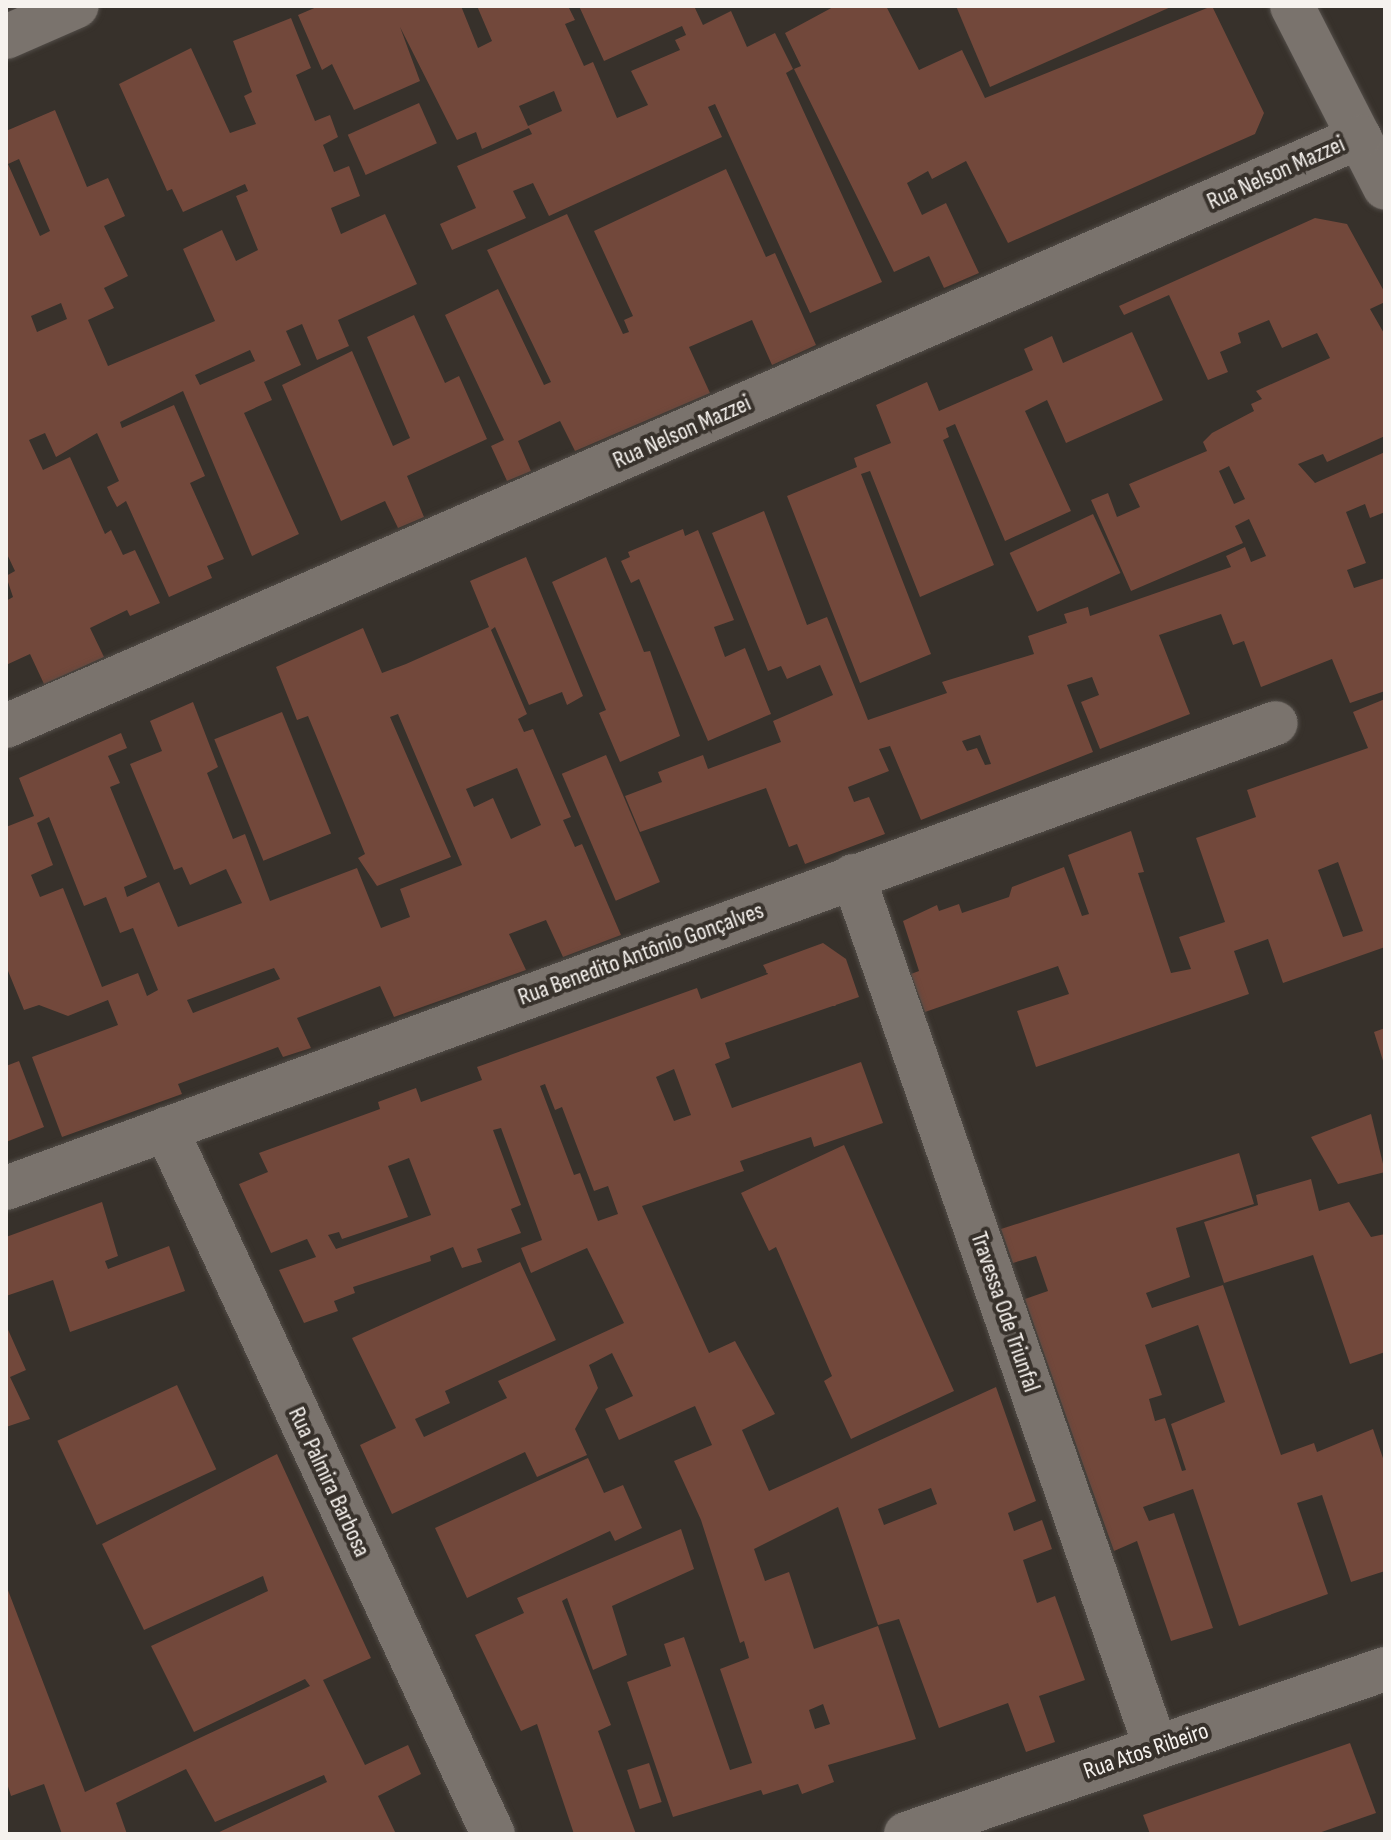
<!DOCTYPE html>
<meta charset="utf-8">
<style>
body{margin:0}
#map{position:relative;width:1391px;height:1840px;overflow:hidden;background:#37312b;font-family:"Sofia Sans Condensed",sans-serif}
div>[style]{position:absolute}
.building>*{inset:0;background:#72483b;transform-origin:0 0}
.roads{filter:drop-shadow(0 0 2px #524d48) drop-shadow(0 0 2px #524d48)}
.minor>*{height:44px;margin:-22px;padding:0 22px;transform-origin:22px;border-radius:22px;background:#7a736d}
span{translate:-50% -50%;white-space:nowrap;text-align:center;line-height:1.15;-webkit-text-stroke:8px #37312b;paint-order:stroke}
.street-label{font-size:24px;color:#f6f2ee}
.frame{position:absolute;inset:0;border:8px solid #f6f2ee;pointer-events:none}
</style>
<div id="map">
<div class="building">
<div style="clip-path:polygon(evenodd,319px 6px,461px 6px,478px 48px,492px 41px,477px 6px,568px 6px,575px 20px,565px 24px,584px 66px,593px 62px,617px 118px,648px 105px,631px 71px,680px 50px,675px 40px,686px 35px,682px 26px,604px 61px,579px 6px,694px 6px,703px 25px,731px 11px,747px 47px,775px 33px,793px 69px,786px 73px,882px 282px,810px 313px,715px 104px,708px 107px,722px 137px,549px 216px,533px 183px,513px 191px,526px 218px,452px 250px,440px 224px,476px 208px,457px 166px,532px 134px,529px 128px,482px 149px,476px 132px,457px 140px,400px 27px,420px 81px,354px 110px,332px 64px,322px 70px,298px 15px,319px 6px,554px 91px,562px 111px,528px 126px,519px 106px,554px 91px)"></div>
<div style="clip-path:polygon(835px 6px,886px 6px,919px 70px,962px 50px,985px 98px,1212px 6px,1264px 113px,1255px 134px,1008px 243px,966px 161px,932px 179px,928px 171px,907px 183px,922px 215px,946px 203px,979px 273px,944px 288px,929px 256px,894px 272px,794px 69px,801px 66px,785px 33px)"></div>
<div style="clip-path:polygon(956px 6px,1173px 6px,990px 87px)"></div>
<div style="clip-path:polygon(evenodd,291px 18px,311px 68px,296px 75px,315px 121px,330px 115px,338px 137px,323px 145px,334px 172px,349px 166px,360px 196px,331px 208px,341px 234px,385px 214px,417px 284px,338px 320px,349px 346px,317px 360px,302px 324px,286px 331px,301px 365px,264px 382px,272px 400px,244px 413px,299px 534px,252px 556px,183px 391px,120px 422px,122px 428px,174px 405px,205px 476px,190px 483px,224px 559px,207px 566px,212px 578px,169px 597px,126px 501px,117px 507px,111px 496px,107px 487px,119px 481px,97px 433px,56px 457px,45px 433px,29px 440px,43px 470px,70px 457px,105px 534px,111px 530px,123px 555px,135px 550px,160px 603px,130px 616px,127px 610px,90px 628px,104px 657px,44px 684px,30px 654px,6px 665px,6px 601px,13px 597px,6px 576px,15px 571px,6px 552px,6px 131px,55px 110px,87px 187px,108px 178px,125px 216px,104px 226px,128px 276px,104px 288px,114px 308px,88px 320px,108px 366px,215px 321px,183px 249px,222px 230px,236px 261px,258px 250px,236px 196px,248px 191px,245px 184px,183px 212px,172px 189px,167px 191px,119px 84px,191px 48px,230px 133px,256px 124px,244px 96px,252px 92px,233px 41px,291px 18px,19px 159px,50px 231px,40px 236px,8px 164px,19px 159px,291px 18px,61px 303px,67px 319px,37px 332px,31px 316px,61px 303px,291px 18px,250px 350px,255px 361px,200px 385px,195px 375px,250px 350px)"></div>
<div style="left:419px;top:103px;width:44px;height:78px;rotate:66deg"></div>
<div style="clip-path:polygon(726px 169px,766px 257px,775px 253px,816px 345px,772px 365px,752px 320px,689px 347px,710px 393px,575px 451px,560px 421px,518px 441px,531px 471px,507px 481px,491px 446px,504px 440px,445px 315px,498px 289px,544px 385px,551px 382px,487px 250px,567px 214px,623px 334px,629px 332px,624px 320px,633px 316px,594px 231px)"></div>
<div style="clip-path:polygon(evenodd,1315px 218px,1347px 224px,1385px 293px,1385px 302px,1370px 309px,1385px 335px,1385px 436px,1327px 462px,1323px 454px,1298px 464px,1315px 483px,1385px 452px,1385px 512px,1370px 518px,1365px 504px,1346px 512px,1366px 563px,1347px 570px,1354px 588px,1385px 578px,1385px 691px,1350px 703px,1332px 659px,1261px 687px,1244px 641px,1233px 645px,1221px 614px,1159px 635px,1190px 714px,1100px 749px,1081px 702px,1099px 695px,1092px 677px,1067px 685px,1093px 752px,921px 820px,890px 746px,879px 749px,889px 771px,848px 787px,854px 802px,869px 797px,885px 834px,805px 864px,797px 844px,789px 847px,766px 788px,640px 832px,625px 796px,662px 782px,658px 772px,703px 755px,708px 769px,781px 742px,773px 721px,833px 695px,820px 665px,787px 679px,781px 666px,768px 671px,712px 533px,764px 511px,807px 625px,827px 617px,868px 720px,947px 693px,942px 682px,1034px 654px,1028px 636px,1067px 623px,1064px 614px,1088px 607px,1090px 616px,1231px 567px,1226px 556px,1245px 547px,1251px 562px,1266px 556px,1249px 519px,1235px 526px,1243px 543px,1131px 591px,1091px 500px,1108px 493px,1117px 517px,1140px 507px,1129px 484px,1207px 451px,1203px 442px,1212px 433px,1254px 411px,1251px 404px,1262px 399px,1256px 391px,1330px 358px,1317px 333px,1282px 348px,1269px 320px,1238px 333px,1241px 343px,1220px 352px,1228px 372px,1208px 380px,1169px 295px,1124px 315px,1119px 306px,1315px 218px,1229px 466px,1245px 499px,1234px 504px,1219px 471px,1229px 466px,1315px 218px,980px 735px,991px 764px,985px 765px,977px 748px,967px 751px,962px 741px,980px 735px)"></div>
<div style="clip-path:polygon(414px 315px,445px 383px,459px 376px,487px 439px,407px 476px,424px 517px,398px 528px,385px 501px,341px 521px,282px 385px,352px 351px,393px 446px,410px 438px,367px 337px)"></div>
<div style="clip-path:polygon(1132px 332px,1163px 400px,1066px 443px,1047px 400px,1025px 411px,1071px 511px,1005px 541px,955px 424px,946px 428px,949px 437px,943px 440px,994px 565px,920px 597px,870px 471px,861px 474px,931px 654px,860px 683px,787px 496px,857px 467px,854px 458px,891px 443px,876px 405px,927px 382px,939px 411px,1033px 370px,1024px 349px,1052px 336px,1063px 363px)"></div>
<div style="left:1093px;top:514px;width:65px;height:92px;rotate:65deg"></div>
<div style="clip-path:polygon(683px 529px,685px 536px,698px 530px,734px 620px,714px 627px,725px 657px,745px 648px,771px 714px,708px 741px,639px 579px,631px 583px,621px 561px,630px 557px,628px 552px)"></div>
<div style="clip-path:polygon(evenodd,526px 557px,583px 696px,567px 705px,562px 692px,529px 705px,495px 627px,491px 630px,527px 714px,518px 719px,524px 732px,533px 729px,571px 817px,563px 820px,575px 847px,582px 844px,621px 935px,563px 957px,546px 920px,509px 934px,526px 970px,394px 1017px,380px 986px,297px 1018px,311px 1048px,283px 1057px,278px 1047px,178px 1084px,182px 1094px,62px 1137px,32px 1057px,118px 1025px,108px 1000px,68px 1016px,39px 1005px,24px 1010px,6px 966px,6px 827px,34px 816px,19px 778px,121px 733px,127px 748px,108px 756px,120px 783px,110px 787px,147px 877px,124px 887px,127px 897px,159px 882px,178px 927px,242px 903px,226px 869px,190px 885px,182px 867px,174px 870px,130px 764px,162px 751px,150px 721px,193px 702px,218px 767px,207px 773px,233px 839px,245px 834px,270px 901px,357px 868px,381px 928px,410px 917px,400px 889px,462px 865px,398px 714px,390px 717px,451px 857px,377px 886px,358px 858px,365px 854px,308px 716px,297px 720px,276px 667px,363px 628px,382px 673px,406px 664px,489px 627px,470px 581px,526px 557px,517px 768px,541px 825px,511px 839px,493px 798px,474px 807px,466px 789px,517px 768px,526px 557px,49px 817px,84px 906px,106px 897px,120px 933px,133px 928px,158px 990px,147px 996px,138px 973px,102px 987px,63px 888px,40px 897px,31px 875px,53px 865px,37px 823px,49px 817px,526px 557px,274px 968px,280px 979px,193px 1013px,187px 1000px,274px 968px)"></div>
<div style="clip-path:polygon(606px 557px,644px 652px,650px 651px,680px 736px,620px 762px,599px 713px,606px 710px,552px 582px)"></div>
<div style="clip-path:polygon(evenodd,1385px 699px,1385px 947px,1283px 983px,1268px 939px,1234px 951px,1249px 994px,1036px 1067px,1017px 1011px,1069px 994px,1058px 966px,925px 1012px,911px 974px,919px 971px,903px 921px,937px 905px,939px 911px,959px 904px,962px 913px,1009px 897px,1012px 887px,1064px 867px,1082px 916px,1089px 914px,1068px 855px,1131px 831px,1144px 872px,1138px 873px,1171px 973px,1191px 969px,1179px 937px,1225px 922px,1196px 838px,1256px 817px,1247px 790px,1368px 748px,1353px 712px,1385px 699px,1338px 862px,1363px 931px,1343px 937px,1318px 870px,1338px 862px)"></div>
<div style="left:282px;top:712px;width:131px;height:73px;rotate:68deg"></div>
<div style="left:606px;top:755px;width:138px;height:48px;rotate:67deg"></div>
<div style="clip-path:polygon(evenodd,823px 943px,846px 959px,859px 997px,725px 1043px,730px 1058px,715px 1064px,732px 1108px,861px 1062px,883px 1123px,814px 1147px,811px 1137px,740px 1161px,744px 1171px,642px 1206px,709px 1353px,735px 1341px,775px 1414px,742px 1430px,769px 1491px,996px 1387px,1036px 1501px,1008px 1513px,1014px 1531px,1042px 1520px,1052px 1549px,1023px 1560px,1037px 1603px,1055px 1596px,1085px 1680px,1039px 1696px,1055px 1742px,1026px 1752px,1008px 1703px,939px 1728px,899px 1619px,878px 1625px,838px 1507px,754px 1549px,765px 1581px,789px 1572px,814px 1649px,878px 1626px,916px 1739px,828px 1765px,834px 1782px,802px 1794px,798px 1784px,763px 1795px,761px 1790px,673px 1817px,627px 1682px,671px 1666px,664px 1644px,684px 1637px,730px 1770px,752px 1763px,720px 1669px,749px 1658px,744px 1641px,740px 1643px,701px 1520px,674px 1461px,712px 1445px,695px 1406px,619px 1440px,605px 1409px,633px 1396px,612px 1353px,589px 1365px,598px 1388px,575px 1429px,587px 1455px,537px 1477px,525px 1452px,392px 1514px,360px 1445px,396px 1428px,352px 1338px,520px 1262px,556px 1340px,445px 1391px,450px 1403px,415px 1419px,424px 1437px,507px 1398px,498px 1381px,624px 1323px,587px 1248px,531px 1273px,521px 1248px,542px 1240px,501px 1128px,493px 1130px,521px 1205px,511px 1209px,521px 1233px,477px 1249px,482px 1262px,462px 1268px,453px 1247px,430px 1256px,431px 1261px,353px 1287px,355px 1293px,334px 1301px,338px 1311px,304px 1323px,279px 1270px,316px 1257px,307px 1239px,271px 1253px,239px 1184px,268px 1172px,259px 1153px,380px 1109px,378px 1102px,416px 1088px,421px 1102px,482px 1080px,477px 1067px,697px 988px,701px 999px,768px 974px,763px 965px,823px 943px,674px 1069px,691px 1115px,674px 1121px,656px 1077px,674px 1069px,823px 943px,545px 1084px,555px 1110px,562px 1107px,594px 1191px,608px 1186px,618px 1214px,598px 1221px,580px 1173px,574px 1175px,540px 1086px,545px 1084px,823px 943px,409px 1158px,431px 1215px,336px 1249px,328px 1235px,339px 1232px,342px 1239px,408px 1217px,388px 1166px,409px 1158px,823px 943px,931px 1488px,937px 1504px,884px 1525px,878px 1509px,931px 1488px,823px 943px,823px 1704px,830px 1724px,815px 1729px,809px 1710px,823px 1704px)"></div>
<div style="clip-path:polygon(1385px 1028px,1385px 1064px,1384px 1064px,1374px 1032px)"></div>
<div style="clip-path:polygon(19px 1061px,44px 1127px,6px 1142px,6px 1066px)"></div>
<div style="clip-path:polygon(1371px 1114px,1385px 1172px,1338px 1184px,1311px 1137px)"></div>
<div style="clip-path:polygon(844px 1145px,954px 1391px,851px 1439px,824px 1381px,832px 1376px,776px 1247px,769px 1251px,741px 1193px)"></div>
<div style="clip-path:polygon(evenodd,1239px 1153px,1254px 1204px,1176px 1228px,1190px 1277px,1146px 1293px,1152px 1308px,1223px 1285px,1281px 1455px,1314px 1443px,1317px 1452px,1373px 1429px,1385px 1464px,1385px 1571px,1351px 1582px,1322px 1495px,1297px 1503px,1328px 1594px,1239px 1626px,1193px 1489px,1143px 1507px,1149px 1521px,1174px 1513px,1213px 1628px,1171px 1641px,1137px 1541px,1114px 1551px,1078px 1450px,1025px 1299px,1048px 1291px,1036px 1256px,1013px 1263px,1001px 1229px,1239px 1153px,1198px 1325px,1225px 1402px,1171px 1424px,1186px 1470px,1182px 1471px,1165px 1418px,1155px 1421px,1149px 1399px,1162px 1395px,1145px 1345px,1198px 1325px)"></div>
<div style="clip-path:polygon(1311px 1179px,1319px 1211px,1349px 1202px,1371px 1237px,1385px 1234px,1385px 1352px,1350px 1364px,1313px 1255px,1224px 1283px,1204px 1222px,1258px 1205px,1256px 1195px)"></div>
<div style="clip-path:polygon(102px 1202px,118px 1256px,105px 1261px,108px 1269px,169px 1246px,185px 1291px,70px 1332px,53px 1280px,6px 1296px,6px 1237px)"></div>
<div style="clip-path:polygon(6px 1325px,26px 1370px,10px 1377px,30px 1419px,6px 1427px)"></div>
<div style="left:177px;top:1385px;width:93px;height:132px;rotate:65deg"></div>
<div style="clip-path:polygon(277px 1454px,371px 1658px,323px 1680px,365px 1765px,408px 1745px,421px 1774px,378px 1796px,396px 1834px,215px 1834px,327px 1782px,324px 1775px,215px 1822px,186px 1769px,116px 1803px,127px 1834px,62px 1834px,44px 1784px,11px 1796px,6px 1780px,6px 1585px,85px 1792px,310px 1686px,305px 1679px,194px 1732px,151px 1646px,268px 1591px,263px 1576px,144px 1630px,102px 1544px)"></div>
<div style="clip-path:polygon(588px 1458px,604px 1493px,623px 1485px,642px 1528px,615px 1541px,610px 1531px,467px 1598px,435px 1528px)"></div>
<div style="clip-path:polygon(681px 1529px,694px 1569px,612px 1606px,627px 1655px,593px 1670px,567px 1598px,562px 1601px,611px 1725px,598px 1731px,636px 1834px,574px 1834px,537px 1724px,521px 1731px,475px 1635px,524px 1613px,517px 1598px)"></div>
<div style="clip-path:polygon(1350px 1743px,1376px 1813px,1316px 1834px,1150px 1834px,1143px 1815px)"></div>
<div style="left:649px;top:1763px;width:41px;height:23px;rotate:72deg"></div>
</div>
<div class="roads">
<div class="minor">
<div style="left:1292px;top:6px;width:204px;rotate:62.9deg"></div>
<div style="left:6px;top:37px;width:77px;rotate:-23.6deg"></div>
<div style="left:6px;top:726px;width:1476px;rotate:-23.52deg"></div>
<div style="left:853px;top:876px;width:923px;rotate:70.84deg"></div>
<div style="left:166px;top:1129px;width:777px;rotate:65.12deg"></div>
<div style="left:6px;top:1188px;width:1352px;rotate:-20.11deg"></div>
<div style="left:906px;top:1834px;width:507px;rotate:-19.01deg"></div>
</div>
</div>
<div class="street-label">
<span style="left:1276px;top:173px;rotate:-24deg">Rua Nelson Mazzei</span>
<span style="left:682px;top:432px;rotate:-24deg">Rua Nelson Mazzei</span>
<span style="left:641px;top:954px;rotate:-20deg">Rua Benedito Antônio Gonçalves</span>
<span style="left:1005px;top:1312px;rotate:71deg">Travessa Ode Triunfal</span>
<span style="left:329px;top:1482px;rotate:65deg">Rua Palmira Barbosa</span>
<span style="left:1146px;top:1751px;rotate:-19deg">Rua Atos Ribeiro</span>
</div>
<div class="frame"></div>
</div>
